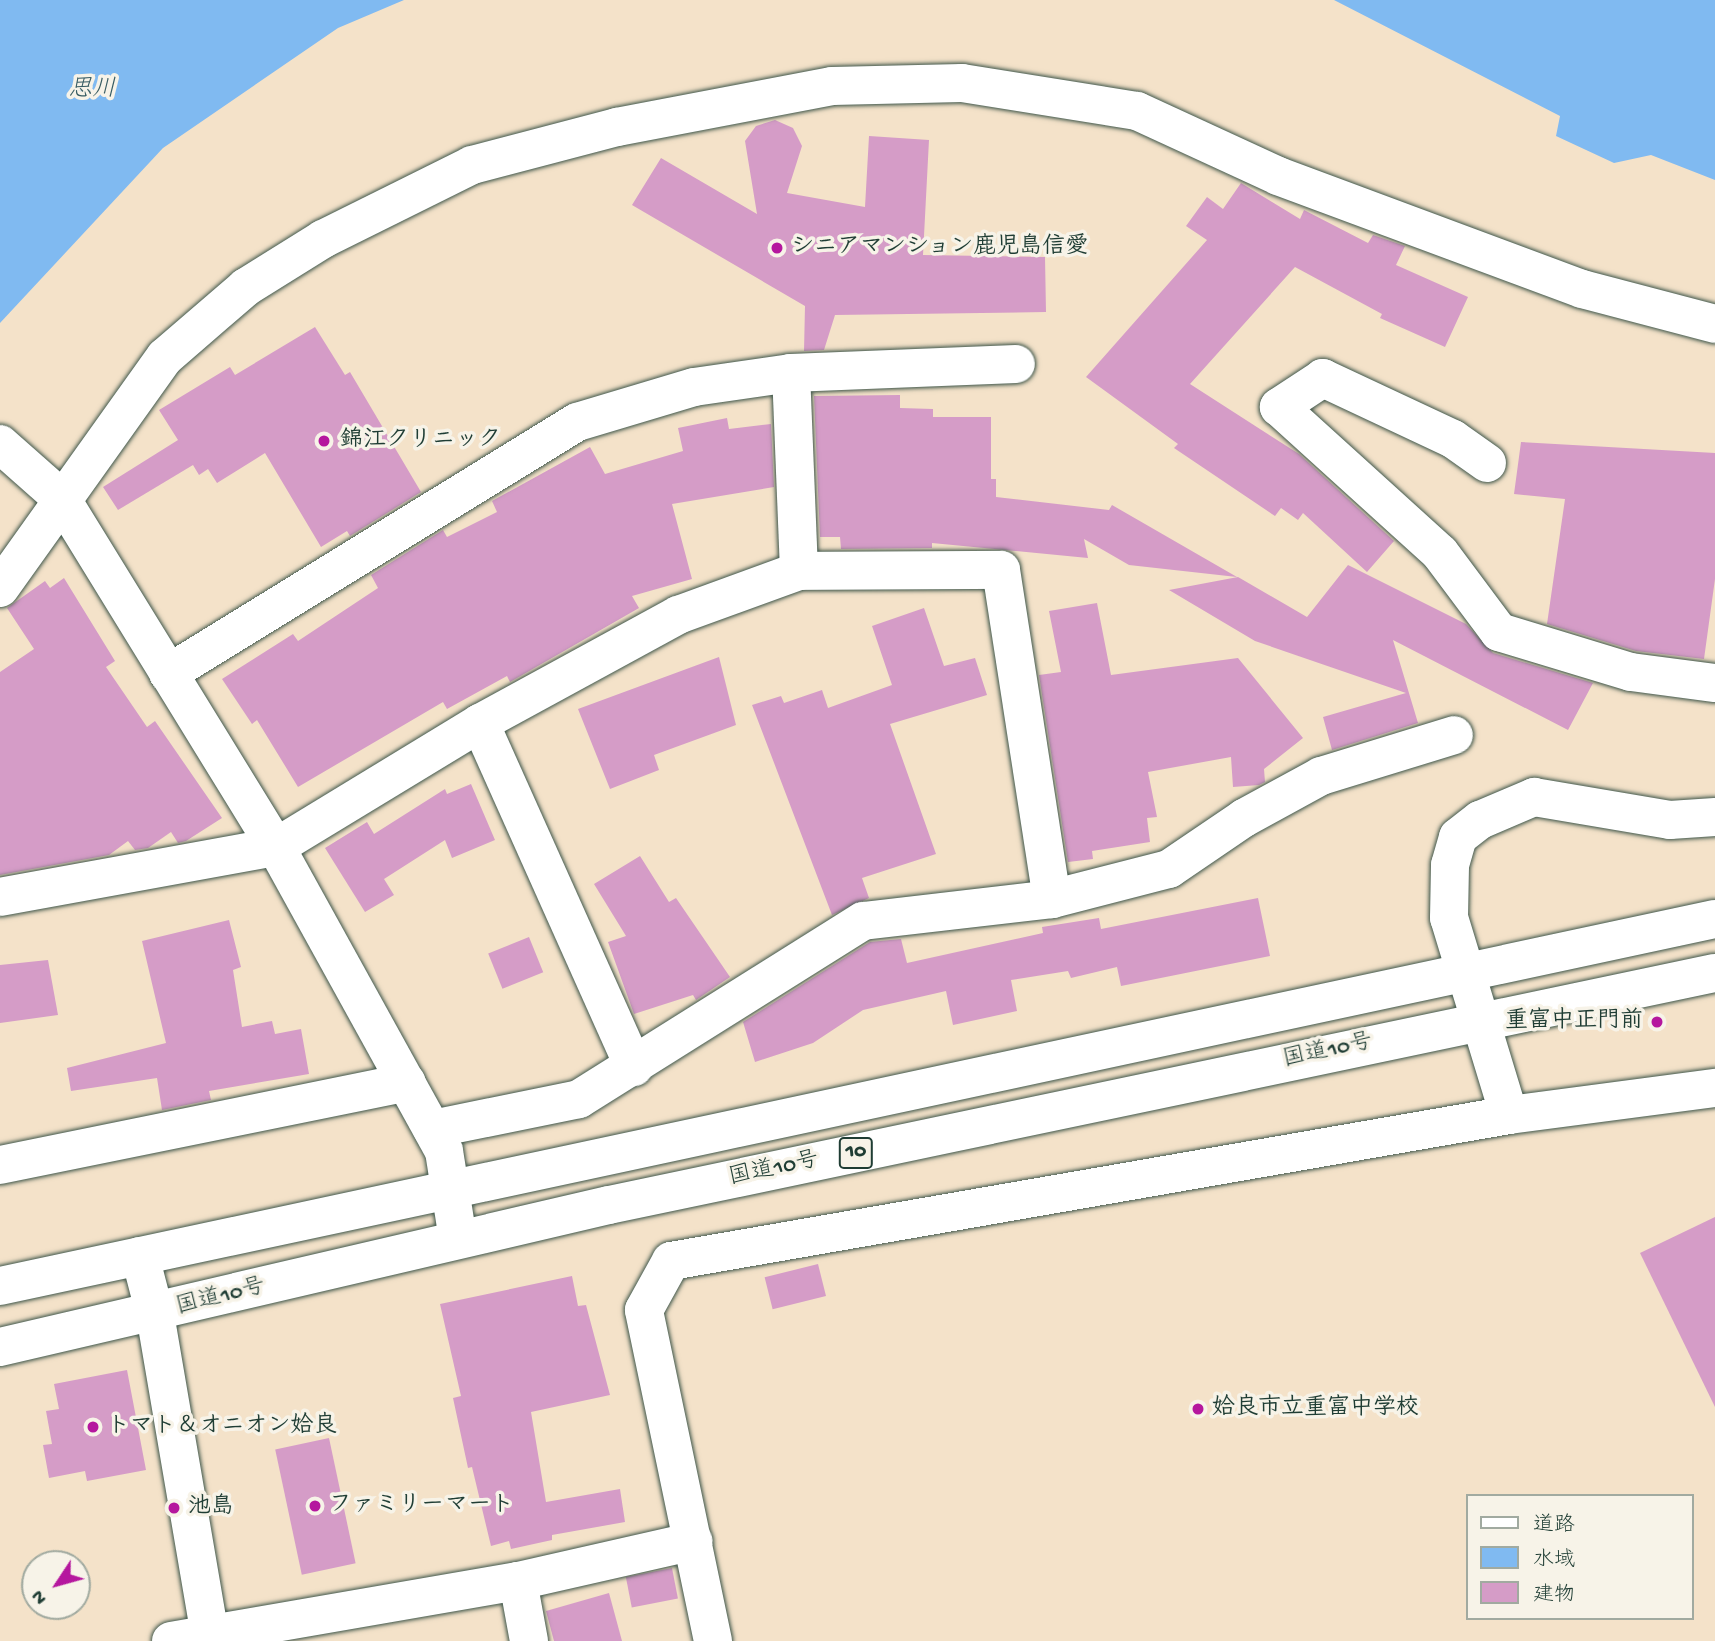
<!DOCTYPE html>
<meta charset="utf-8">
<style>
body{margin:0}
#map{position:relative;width:1715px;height:1641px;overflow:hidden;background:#f4e2c9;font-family:"Gochi Hand","Klee One",sans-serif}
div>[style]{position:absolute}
.water>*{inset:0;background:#80baf1}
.building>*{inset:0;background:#d59cc7;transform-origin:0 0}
.roads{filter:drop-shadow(0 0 2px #3f564a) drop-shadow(0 0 2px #3f564a)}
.minor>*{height:38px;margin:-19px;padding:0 19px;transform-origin:19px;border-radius:19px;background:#fff}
.highway>*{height:38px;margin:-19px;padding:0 19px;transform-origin:19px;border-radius:19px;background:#fff}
.dots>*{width:19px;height:19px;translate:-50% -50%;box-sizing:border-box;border:4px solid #f7f3e8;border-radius:50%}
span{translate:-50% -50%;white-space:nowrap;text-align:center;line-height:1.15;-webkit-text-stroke:7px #f7f3e8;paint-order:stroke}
.shield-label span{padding:2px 5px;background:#f7f3e8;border:2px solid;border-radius:5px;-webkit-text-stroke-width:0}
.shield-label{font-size:21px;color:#1f3d34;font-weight:700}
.poi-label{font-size:23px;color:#1f3d34;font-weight:700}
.left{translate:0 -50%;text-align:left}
.right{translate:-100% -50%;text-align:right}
.street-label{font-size:23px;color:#1f3d34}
.water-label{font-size:24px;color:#375c63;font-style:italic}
.legend{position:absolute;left:1466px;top:1494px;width:228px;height:126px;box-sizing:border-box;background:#f7f3e8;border:2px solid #a1aaa0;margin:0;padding:9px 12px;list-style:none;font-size:21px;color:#1f3d34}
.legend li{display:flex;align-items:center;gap:14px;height:35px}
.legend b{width:35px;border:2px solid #a1aaa0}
.north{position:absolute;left:21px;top:1550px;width:70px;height:70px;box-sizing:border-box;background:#f7f3e8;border:2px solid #a1aaa0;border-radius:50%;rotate:234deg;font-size:19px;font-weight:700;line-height:28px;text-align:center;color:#1f3d34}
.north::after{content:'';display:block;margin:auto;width:24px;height:32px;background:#b5179e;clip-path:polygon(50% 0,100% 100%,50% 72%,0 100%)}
</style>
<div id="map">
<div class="water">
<div style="clip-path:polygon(0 0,404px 0,338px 28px,163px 148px,0 323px)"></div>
<div style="clip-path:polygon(1334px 0,1715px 0,1715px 180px,1651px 155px,1614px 163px,1556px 136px,1560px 116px)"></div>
</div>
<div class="building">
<div style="clip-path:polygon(775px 120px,793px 128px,802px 146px,787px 193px,865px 207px,869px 136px,929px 140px,923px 255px,1045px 257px,1046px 312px,835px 315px,824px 350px,804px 351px,805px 306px,632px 205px,661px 158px,757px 214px,745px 141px,756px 126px)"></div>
<div style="clip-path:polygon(1241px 183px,1300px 219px,1304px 210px,1368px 243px,1373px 235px,1405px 246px,1396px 265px,1468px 297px,1445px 347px,1380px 318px,1382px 314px,1295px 267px,1190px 384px,1299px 454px,1394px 541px,1367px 572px,1303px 513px,1298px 520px,1281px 508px,1275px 516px,1174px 448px,1178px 444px,1086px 377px,1207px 240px,1186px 226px,1207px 197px,1223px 209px)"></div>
<div style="clip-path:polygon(315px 327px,345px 375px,350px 372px,421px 492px,350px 536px,347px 531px,321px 547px,265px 453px,217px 483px,208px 469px,199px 475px,193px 465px,118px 510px,103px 487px,178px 440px,159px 410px,230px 367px,235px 375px)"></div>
<div style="clip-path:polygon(900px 395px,900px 408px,933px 409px,933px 417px,991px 417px,991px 479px,996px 479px,996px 497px,1109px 510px,1112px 505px,1237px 577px,1129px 565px,1084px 539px,1088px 558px,932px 543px,932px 548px,841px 549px,840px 537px,820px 537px,814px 396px)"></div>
<div style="clip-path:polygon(727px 418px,729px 429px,771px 424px,774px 487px,672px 504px,692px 579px,632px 596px,639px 608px,510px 682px,507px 676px,447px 709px,443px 702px,298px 787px,257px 720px,252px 724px,222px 679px,293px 634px,298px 641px,378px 588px,371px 575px,443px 530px,447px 537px,497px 512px,492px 501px,590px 447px,605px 474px,683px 451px,678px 428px)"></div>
<div style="clip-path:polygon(1521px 442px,1715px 453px,1715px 579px,1704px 659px,1636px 651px,1547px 624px,1565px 499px,1514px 494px)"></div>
<div style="clip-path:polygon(1348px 565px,1466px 624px,1493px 653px,1593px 683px,1568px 730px,1393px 640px,1418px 723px,1332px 750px,1323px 717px,1406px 693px,1255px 641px,1169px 590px,1238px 577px,1307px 617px)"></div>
<div style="clip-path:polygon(64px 578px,115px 661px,106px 667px,147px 727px,155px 721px,222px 818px,186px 841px,178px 843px,171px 832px,148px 848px,135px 850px,128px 841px,109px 855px,0 875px,0 672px,34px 649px,7px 608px,45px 581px,50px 588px)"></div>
<div style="clip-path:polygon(1097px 603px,1111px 675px,1238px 658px,1303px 738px,1264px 769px,1265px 782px,1259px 785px,1233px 787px,1231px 757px,1148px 772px,1157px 817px,1147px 818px,1150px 842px,1092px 851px,1093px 859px,1068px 862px,1039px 675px,1061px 672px,1049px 611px)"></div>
<div style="clip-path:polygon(924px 608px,944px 666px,975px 658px,987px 695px,890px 724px,936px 854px,862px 878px,869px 898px,832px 915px,752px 705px,781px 696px,784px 703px,822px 690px,828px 708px,892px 685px,872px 626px)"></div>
<div style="clip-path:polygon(719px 657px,736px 725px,654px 755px,659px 770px,610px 789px,578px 709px)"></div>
<div style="clip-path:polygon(471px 784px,495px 840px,452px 858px,445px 840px,384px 879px,394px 895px,365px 912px,325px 848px,367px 822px,374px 834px,445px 789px,447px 794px)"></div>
<div style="clip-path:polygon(640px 856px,669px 902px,676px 898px,730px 977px,696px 1000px,693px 995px,634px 1014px,608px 942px,626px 936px,594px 884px)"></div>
<div style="clip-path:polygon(1258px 898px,1270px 956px,1121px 986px,1117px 967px,1071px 978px,1068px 971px,1011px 980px,1017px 1011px,953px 1025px,946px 991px,863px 1010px,813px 1043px,755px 1062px,743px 1022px,870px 942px,901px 939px,907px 963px,1043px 933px,1042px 927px,1099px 918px,1101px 929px)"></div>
<div style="clip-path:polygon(229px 920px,241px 967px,233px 970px,242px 1027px,272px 1021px,275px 1034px,301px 1029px,309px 1074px,209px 1091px,211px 1100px,162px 1110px,157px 1078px,71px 1091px,67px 1068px,166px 1043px,142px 941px)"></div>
<div style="left:529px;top:937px;width:38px;height:44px;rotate:68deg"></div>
<div style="clip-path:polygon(48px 960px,58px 1015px,0 1023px,0 965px)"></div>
<div style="clip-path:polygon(1715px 1217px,1715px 1407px,1640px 1253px)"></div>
<div style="left:818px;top:1264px;width:33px;height:55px;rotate:76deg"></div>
<div style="clip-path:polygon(572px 1276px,578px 1306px,586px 1305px,610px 1395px,531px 1412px,546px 1502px,620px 1489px,625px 1522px,552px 1535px,552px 1540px,511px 1549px,509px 1541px,491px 1546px,472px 1467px,468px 1468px,453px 1398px,461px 1396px,440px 1304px)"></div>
<div style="clip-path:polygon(127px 1370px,146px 1470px,87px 1481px,85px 1471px,49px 1478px,43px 1445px,52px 1444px,46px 1411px,59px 1409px,54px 1384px)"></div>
<div style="left:329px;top:1438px;width:128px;height:55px;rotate:78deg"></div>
<div style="left:672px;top:1568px;width:31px;height:47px;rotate:79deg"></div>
<div style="clip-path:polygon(609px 1593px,622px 1641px,554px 1641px,546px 1611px)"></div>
</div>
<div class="roads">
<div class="minor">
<div style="left:791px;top:373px;width:225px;rotate:-2.3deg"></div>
<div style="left:0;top:444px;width:81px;rotate:41.5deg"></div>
<div style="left:61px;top:498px;width:410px;rotate:58.4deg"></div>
<div style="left:276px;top:847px;width:347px;rotate:61.1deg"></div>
<div style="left:444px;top:1151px;width:89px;rotate:81deg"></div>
<div style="left:1487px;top:463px;width:42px;rotate:-144.8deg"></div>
<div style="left:1453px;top:439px;width:144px;rotate:-154.9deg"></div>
<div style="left:1323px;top:378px;width:53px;rotate:146.6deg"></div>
<div style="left:1279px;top:407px;width:217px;rotate:42.2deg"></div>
<div style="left:1440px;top:553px;width:99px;rotate:53.2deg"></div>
<div style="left:1499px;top:632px;width:138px;rotate:16.9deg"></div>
<div style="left:1631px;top:672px;width:85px;rotate:7.5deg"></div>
<div style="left:799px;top:571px;width:202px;rotate:-0.3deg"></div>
<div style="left:1001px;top:570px;width:333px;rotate:81.2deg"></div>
<div style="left:0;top:588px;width:284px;rotate:-54.5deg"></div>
<div style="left:165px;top:357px;width:107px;rotate:-40.8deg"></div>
<div style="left:246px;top:287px;width:91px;rotate:-31.9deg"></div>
<div style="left:323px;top:239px;width:166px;rotate:-26.4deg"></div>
<div style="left:472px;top:165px;width:150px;rotate:-14.7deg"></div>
<div style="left:617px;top:127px;width:219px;rotate:-10.8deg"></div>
<div style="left:832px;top:86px;width:130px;rotate:-1.3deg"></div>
<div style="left:962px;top:83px;width:177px;rotate:9.1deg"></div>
<div style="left:1137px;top:111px;width:155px;rotate:24.7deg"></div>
<div style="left:1278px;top:176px;width:324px;rotate:20.4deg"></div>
<div style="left:1582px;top:289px;width:138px;rotate:14.7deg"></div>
<div style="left:480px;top:723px;width:377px;rotate:65.9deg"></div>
<div style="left:0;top:897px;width:280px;rotate:-10.3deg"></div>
<div style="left:276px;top:847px;width:239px;rotate:-31.3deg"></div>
<div style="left:480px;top:723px;width:226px;rotate:-28.6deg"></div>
<div style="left:678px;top:615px;width:129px;rotate:-20deg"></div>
<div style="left:799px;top:571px;width:198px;rotate:-92.3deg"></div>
<div style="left:791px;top:373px;width:98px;rotate:171.8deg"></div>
<div style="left:694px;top:387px;width:122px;rotate:163.3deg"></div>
<div style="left:577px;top:422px;width:480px;rotate:148.4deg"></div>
<div style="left:1509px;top:1115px;width:206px;rotate:-106.9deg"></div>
<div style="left:1449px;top:918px;width:53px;rotate:-88.9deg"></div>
<div style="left:1450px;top:865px;width:29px;rotate:-74deg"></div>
<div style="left:1458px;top:837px;width:28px;rotate:-38deg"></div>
<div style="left:1480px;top:820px;width:59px;rotate:-23.1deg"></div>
<div style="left:1534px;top:797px;width:138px;rotate:9.6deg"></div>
<div style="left:1670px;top:820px;width:45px;rotate:-3.8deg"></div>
<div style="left:432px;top:1129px;width:150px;rotate:-11.5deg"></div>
<div style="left:579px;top:1099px;width:335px;rotate:-32.1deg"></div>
<div style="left:863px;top:921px;width:190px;rotate:-6.6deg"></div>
<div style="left:1052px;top:899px;width:121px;rotate:-14.4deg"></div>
<div style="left:1169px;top:869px;width:91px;rotate:-34.2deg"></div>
<div style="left:1244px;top:818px;width:88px;rotate:-28.6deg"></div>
<div style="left:1321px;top:776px;width:139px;rotate:-17.1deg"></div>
<div style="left:0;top:1165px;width:415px;rotate:-11.5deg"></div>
<div style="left:140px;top:1256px;width:60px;rotate:75.5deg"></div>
<div style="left:155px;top:1314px;width:332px;rotate:80.3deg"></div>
<div style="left:518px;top:1581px;width:61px;rotate:79.6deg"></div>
<div style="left:171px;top:1641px;width:352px;rotate:-9.8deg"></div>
<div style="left:518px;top:1581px;width:180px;rotate:-12.8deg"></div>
<div style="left:713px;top:1641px;width:338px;rotate:-101.8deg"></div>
<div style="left:644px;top:1310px;width:56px;rotate:-61.1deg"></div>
<div style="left:671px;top:1261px;width:851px;rotate:-9.88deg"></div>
<div style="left:1509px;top:1115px;width:208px;rotate:-7.5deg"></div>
</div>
<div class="highway">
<div style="left:0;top:1286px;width:1754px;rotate:-12.08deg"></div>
<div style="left:0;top:1347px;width:625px;rotate:-13.13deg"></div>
<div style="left:609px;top:1205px;width:1130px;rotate:-11.85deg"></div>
</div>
</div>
<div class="dots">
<div style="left:777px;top:248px;background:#b5179e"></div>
<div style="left:324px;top:441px;background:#b5179e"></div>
<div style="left:1657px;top:1022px;background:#b5179e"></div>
<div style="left:1198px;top:1409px;background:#b5179e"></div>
<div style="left:93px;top:1427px;background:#b5179e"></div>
<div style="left:315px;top:1506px;background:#b5179e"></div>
<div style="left:174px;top:1508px;background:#b5179e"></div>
</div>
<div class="shield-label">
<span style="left:856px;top:1153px">10</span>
</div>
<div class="poi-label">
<span class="left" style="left:791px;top:248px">シニアマンション鹿児島信愛</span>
<span class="left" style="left:340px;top:441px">錦江クリニック</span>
<span class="right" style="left:1643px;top:1022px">重富中正門前</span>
<span class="left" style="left:1212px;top:1409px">姶良市立重富中学校</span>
<span class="left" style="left:107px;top:1427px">トマト＆オニオン姶良</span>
<span class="left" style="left:329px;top:1506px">ファミリーマート</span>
<span class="left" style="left:188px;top:1508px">池島</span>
</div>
<div class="street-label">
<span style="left:1328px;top:1052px;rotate:-12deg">国道10号</span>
<span style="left:774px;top:1170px;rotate:-12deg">国道10号</span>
<span style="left:221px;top:1298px;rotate:-14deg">国道10号</span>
</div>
<div class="water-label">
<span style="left:92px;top:91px">思川</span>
</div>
<ul class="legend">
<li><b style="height:9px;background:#fff"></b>道路</li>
<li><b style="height:19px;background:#80baf1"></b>水域</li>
<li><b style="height:19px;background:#d59cc7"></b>建物</li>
</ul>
<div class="north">N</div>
</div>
